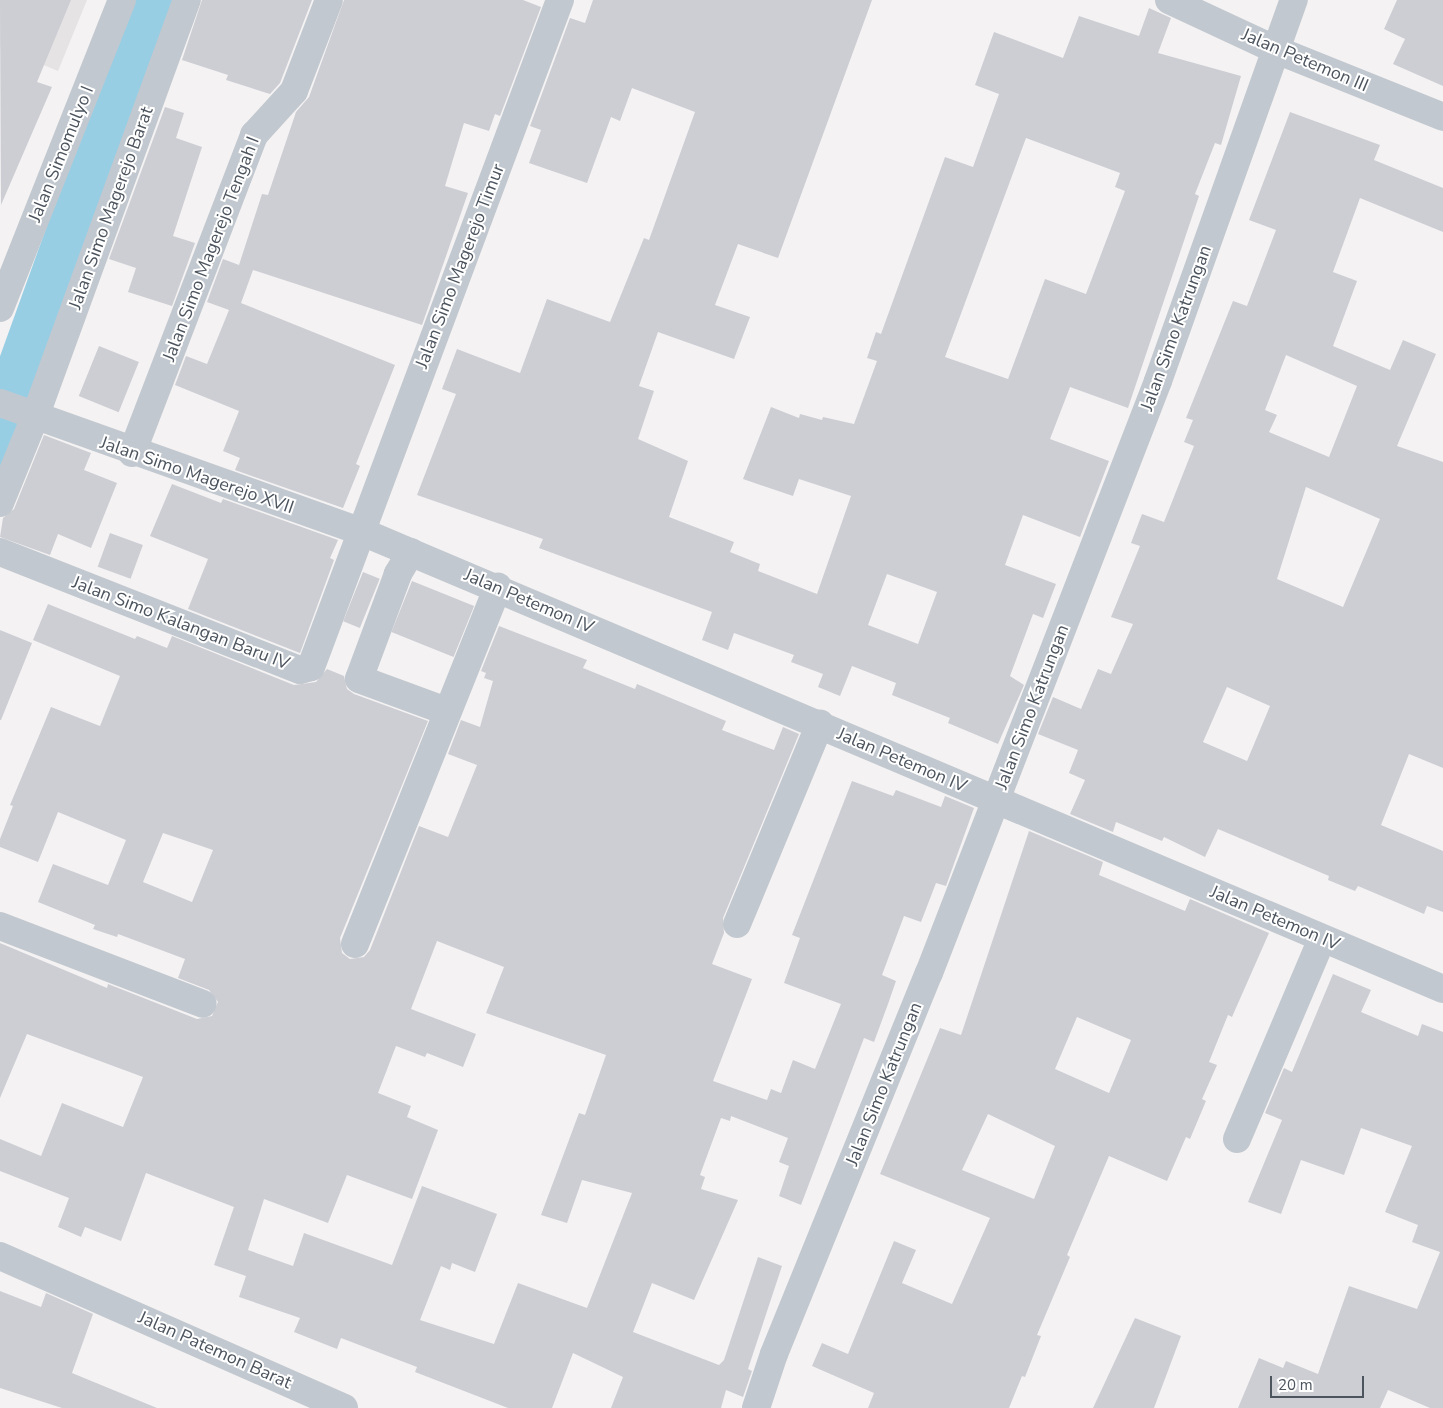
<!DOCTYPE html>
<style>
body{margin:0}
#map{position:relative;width:1443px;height:1408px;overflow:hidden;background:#f4f2f2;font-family:"Nunito Sans",sans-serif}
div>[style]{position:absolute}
.education>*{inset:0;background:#e5e3e3}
.river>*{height:56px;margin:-28px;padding:0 28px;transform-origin:28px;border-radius:28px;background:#98cee4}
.building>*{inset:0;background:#cdced4;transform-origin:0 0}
.minor>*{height:28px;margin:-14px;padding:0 14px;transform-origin:14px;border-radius:14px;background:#c2c8cf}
span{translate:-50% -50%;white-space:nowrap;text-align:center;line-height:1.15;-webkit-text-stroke:4px #fff;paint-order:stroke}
.street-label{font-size:18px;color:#4c545e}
.scale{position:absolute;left:1270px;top:1376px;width:94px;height:22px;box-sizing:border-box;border:2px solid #4c545e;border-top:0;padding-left:6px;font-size:15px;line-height:18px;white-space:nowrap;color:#4c545e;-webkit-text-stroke:4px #fff;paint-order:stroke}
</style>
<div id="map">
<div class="education">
<div style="clip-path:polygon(0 0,87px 0,58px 71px,0 47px)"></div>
</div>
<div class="river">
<div style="left:0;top:439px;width:467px;rotate:-70.2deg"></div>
</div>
<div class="building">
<div style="clip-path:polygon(0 0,71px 0,37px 82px,52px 87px,1px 205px)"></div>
<div style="clip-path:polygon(202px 0,312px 0,280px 83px,270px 94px,226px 80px,228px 75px,182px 60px)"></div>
<div style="clip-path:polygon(344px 0,523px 0,541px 7px,500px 116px,495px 114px,489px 131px,464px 123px,445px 186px,468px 193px,422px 325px,253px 270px,241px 303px,395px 365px,356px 464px,360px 466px,343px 508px,235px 470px,240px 458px,223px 451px,239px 411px,175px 385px,186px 356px,207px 364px,229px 310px,207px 302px,223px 259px,239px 265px,262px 194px,268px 195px,296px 112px,309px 97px)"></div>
<div style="clip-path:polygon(evenodd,593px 0,872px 0,778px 258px,738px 244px,715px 305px,750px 317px,734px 359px,658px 332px,639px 386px,654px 391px,638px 439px,688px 461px,669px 517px,734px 542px,730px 552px,760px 564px,758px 571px,817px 594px,851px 496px,799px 479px,793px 496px,743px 479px,771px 407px,799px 418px,800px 414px,822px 420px,823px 417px,854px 424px,877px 361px,867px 358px,876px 332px,881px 334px,945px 157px,973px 167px,999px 94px,975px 85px,994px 32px,1063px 58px,1079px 16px,1139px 36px,1149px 8px,1171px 18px,1158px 53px,1241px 76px,1221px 145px,1215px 143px,1195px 194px,1199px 196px,1128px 408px,1070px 387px,1050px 439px,1109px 461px,1080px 537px,1023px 515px,1005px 565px,1056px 584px,1043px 618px,1033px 614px,1010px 676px,1024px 685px,998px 744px,948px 723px,950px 718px,892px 695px,896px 683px,852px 666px,840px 696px,818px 687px,823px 674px,791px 662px,794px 655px,734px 633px,728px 650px,702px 640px,712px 612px,539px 548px,543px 539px,417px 495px,456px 394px,442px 389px,457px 349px,520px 373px,547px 299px,610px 322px,644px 238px,649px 240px,695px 112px,632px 88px,620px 121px,611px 117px,587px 183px,529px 163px,541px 130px,530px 126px,570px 18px,585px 23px,593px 0,1026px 138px,1120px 173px,1115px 187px,1125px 191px,1086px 294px,1045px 279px,1008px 379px,945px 357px,1026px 138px,593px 0,887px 574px,937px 592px,918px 644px,868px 625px,887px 574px)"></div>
<div style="clip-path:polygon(1397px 0,1443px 0,1443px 86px,1393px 64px,1405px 39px,1384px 29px)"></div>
<div style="clip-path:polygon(165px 107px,184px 113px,176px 138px,202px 147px,173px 236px,195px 243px,172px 306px,128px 292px,136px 268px,109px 259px)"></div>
<div style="clip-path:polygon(evenodd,1290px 112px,1380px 145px,1374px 160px,1443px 188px,1443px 232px,1360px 198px,1333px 272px,1357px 281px,1333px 346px,1390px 370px,1403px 340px,1436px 354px,1397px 446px,1443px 462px,1443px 768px,1409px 754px,1381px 825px,1443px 851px,1443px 912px,1427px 906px,1424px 914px,1358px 886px,1355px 891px,1328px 880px,1329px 876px,1218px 829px,1205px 857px,1164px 837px,1162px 841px,1116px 822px,1113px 832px,1070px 814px,1085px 780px,1069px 773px,1078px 750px,1038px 734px,1053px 697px,1081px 709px,1098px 669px,1111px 674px,1133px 624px,1111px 617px,1140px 546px,1131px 543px,1142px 514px,1164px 522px,1194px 446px,1184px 442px,1193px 420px,1186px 418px,1233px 301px,1247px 306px,1276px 230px,1249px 220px,1290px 112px,1286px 355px,1357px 386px,1329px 457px,1269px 432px,1277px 415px,1265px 410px,1286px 355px,1290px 112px,1306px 487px,1380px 519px,1343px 607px,1277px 579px,1306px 487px,1290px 112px,1227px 687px,1270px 706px,1247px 761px,1203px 742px,1227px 687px)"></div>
<div style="left:99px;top:346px;width:43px;height:54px;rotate:22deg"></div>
<div style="clip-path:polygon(44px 435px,91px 453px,84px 470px,117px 483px,91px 548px,58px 534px,50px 555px,0 537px,3px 518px,14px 509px)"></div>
<div style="clip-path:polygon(172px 484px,221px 503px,223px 499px,338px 540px,330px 558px,334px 560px,300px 653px,188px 609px,208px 559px,150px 536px)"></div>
<div style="left:110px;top:533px;width:35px;height:36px;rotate:20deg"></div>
<div style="left:363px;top:572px;width:18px;height:53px;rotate:22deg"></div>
<div style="left:412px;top:581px;width:67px;height:55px;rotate:22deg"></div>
<div style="clip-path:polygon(evenodd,48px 604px,135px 639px,137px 636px,167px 648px,172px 636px,294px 685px,316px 682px,327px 669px,344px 676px,347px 689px,354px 694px,428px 721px,340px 938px,342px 953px,350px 959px,364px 957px,370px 950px,419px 826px,448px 837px,477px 765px,448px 754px,461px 720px,480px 727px,493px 681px,484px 678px,486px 673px,481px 671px,499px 626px,587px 660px,583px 668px,635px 689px,637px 684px,726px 721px,722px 730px,774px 750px,783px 727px,799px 734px,723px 918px,724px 933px,712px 964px,752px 979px,713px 1081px,767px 1100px,771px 1089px,781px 1093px,793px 1060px,815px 1069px,841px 1004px,784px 983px,800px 938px,792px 935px,852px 781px,893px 796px,896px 790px,941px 807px,945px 796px,974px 808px,946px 886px,936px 883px,921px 922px,904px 916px,882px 975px,896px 981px,888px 1004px,874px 1042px,864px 1038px,801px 1205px,779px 1196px,789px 1166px,779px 1162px,788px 1138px,731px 1116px,730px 1121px,721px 1118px,700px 1175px,705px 1177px,701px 1189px,738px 1200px,694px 1300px,652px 1283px,633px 1332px,719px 1365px,724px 1360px,758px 1257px,782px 1266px,748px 1369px,752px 1371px,743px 1397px,726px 1390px,721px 1408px,611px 1408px,623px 1377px,573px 1353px,552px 1408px,508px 1408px,415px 1372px,417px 1367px,341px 1338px,337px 1349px,294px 1332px,300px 1318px,239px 1297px,246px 1276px,214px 1265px,234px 1207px,146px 1173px,121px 1241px,85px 1227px,81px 1237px,58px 1227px,69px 1198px,0 1171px,0 1139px,41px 1156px,62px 1103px,123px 1127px,143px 1077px,27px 1034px,0 1098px,0 943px,107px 988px,108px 984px,197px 1019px,212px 1016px,218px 1002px,209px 990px,178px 978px,185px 959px,118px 934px,117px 937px,93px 929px,95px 925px,38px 902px,53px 864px,108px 885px,126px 840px,58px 812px,38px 862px,0 847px,0 839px,13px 806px,10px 805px,51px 707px,100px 726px,120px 676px,33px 640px,48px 604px,163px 833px,213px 850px,192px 902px,143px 882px,163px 833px,48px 604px,437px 941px,504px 967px,486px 1013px,606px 1055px,585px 1115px,579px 1113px,541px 1215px,567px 1223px,582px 1180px,632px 1193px,587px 1308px,518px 1283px,494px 1344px,420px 1320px,441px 1266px,450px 1270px,452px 1263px,475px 1272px,497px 1214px,422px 1186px,392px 1265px,304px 1233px,293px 1266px,248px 1250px,264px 1199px,328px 1223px,347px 1175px,412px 1199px,438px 1130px,407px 1117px,411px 1106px,378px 1093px,396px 1046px,425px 1057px,427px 1053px,463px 1067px,476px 1034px,411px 1009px,437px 941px)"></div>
<div style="clip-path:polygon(0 630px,32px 643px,1px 720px,0 720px)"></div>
<div style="clip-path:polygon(evenodd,1029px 831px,1103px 862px,1099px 875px,1185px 911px,1190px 899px,1269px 933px,1232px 1017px,1228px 1015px,1209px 1062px,1217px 1065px,1202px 1099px,1206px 1101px,1190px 1139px,1186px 1137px,1167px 1181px,1109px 1156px,1067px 1255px,1070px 1257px,1037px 1335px,1041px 1336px,1025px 1377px,1022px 1376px,1009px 1408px,868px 1408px,874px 1393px,812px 1366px,822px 1343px,848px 1354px,894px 1241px,916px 1250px,902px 1283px,952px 1304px,990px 1218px,880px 1174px,940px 1028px,961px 1035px,1029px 831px,1077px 1017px,1131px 1040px,1109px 1093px,1055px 1069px,1077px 1017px,1029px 831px,988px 1114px,1055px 1146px,1034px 1199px,962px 1170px,988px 1114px)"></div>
<div style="clip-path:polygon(1333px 974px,1371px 990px,1361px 1012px,1418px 1036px,1422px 1024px,1443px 1032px,1443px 1408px,1430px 1408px,1388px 1390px,1380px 1408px,1238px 1408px,1259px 1358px,1283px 1368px,1286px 1361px,1318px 1374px,1349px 1286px,1417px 1309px,1440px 1252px,1412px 1242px,1418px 1225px,1385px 1212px,1412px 1146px,1361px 1128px,1344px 1175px,1301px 1160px,1281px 1214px,1248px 1202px,1282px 1120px,1265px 1113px,1284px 1068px,1292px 1072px)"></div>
<div style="clip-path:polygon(0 1291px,41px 1307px,46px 1293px,93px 1314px,72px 1373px,157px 1408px,62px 1408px,0 1388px)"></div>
<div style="clip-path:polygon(1135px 1318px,1181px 1336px,1154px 1408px,1093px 1408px)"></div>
</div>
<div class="minor">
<div style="left:1169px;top:0;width:116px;rotate:25deg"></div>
<div style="left:1274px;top:49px;width:182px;rotate:21.9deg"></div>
<div style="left:0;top:308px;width:331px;rotate:-68.4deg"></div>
<div style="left:0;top:403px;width:382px;rotate:19.6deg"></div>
<div style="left:360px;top:531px;width:1176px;rotate:22.92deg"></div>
<div style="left:132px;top:453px;width:341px;rotate:-69deg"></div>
<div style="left:254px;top:135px;width:59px;rotate:-47.7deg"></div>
<div style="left:294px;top:91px;width:97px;rotate:-69deg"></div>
<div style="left:0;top:503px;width:93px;rotate:-67.9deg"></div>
<div style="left:35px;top:417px;width:444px;rotate:-70deg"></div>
<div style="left:0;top:552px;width:322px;rotate:21.5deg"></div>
<div style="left:300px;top:670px;width:11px;rotate:-15deg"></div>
<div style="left:311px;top:667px;width:712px;rotate:-69.53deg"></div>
<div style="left:411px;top:552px;width:26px;rotate:121deg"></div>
<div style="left:398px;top:574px;width:112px;rotate:110.4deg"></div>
<div style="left:359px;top:679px;width:84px;rotate:20.2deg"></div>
<div style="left:737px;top:924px;width:217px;rotate:-67.5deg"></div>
<div style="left:0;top:926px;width:217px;rotate:21deg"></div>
<div style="left:355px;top:944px;width:385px;rotate:-68.2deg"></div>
<div style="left:1237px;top:1139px;width:217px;rotate:-67deg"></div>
<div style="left:0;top:1256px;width:376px;rotate:23.8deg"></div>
<div style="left:756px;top:1408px;width:57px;rotate:-71.6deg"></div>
<div style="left:774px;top:1354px;width:411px;rotate:-67.9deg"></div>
<div style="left:929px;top:973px;width:635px;rotate:-68.85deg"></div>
<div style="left:1158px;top:381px;width:405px;rotate:-70.4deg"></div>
</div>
<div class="street-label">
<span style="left:1305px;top:60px;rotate:23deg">Jalan Petemon III</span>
<span style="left:61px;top:154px;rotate:-68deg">Jalan Simomulyo I</span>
<span style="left:111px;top:208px;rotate:-70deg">Jalan Simo Magerejo Barat</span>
<span style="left:211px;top:249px;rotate:-69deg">Jalan Simo Magerejo Tengah I</span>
<span style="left:460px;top:266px;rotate:-69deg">Jalan Simo Magerejo Timur</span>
<span style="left:1176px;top:328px;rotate:-70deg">Jalan Simo Katrungan</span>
<span style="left:197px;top:475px;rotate:19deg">Jalan Simo Magerejo XVII</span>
<span style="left:529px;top:601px;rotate:23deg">Jalan Petemon IV</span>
<span style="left:181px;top:623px;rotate:21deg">Jalan Simo Kalangan Baru IV</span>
<span style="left:1032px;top:707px;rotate:-69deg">Jalan Simo Katrungan</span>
<span style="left:902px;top:760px;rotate:23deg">Jalan Petemon IV</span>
<span style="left:1275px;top:918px;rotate:23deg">Jalan Petemon IV</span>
<span style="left:884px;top:1084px;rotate:-68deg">Jalan Simo Katrungan</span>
<span style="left:215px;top:1350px;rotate:24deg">Jalan Patemon Barat</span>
</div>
<div class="scale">20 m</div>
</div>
